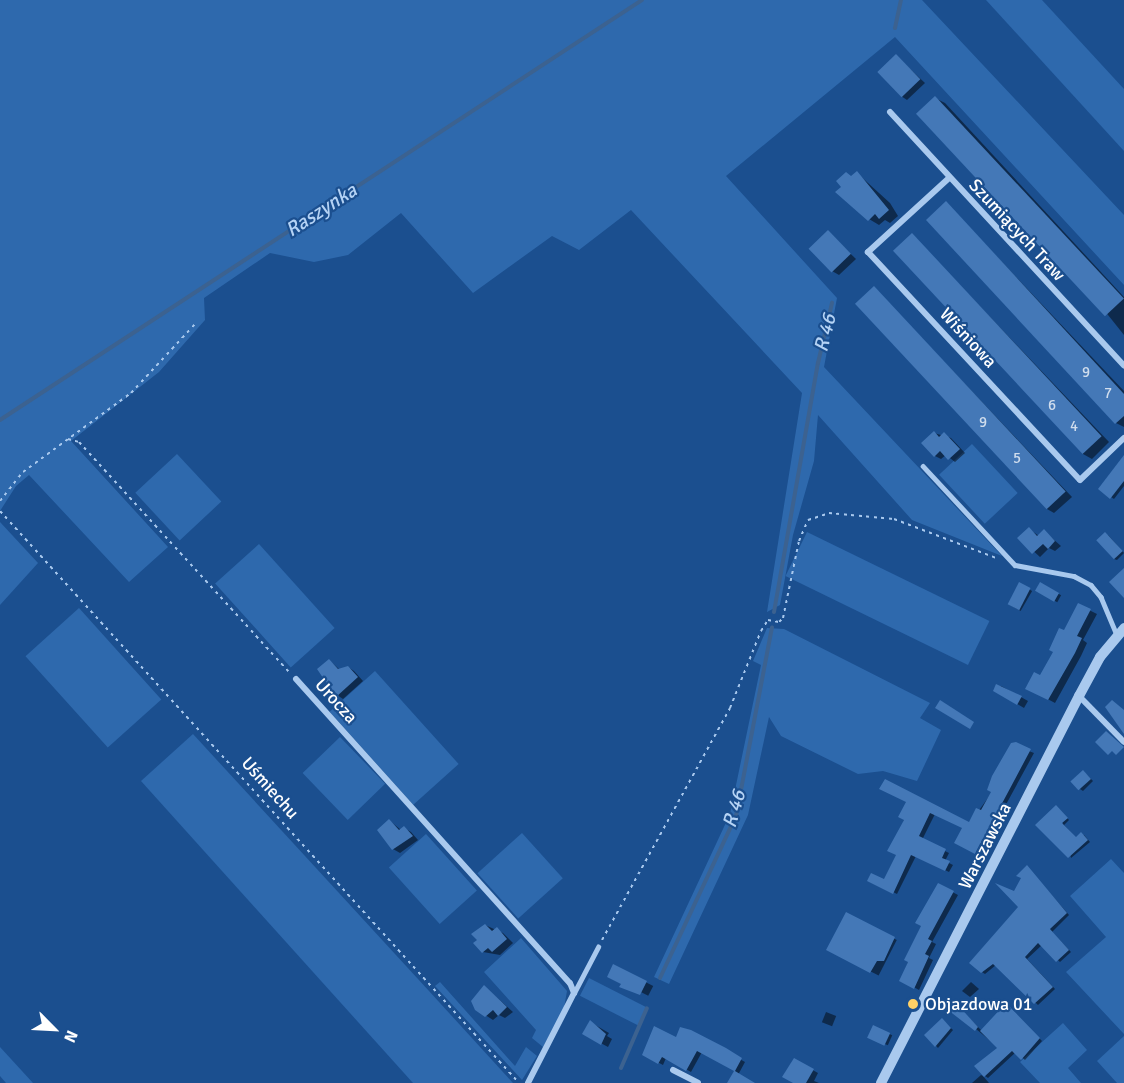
<!DOCTYPE html>
<meta charset="utf-8">
<style>
body{margin:0}
#map{position:relative;width:1124px;height:1083px;overflow:hidden;background:#1b4f8f;font-family:Signika,sans-serif}
div>[style]{position:absolute}
.green>*{inset:0;background:#2e69ad;transform-origin:0 0}
.shadow>*{inset:0;background:#0007;transform-origin:0 0}
.stream>*{height:4px;margin:-2px;padding:0 2px;transform-origin:2px;border-radius:2px;background:#3c6290}
.building>*{inset:0;background:#4478b7;transform-origin:0 0}
.path>*{height:2px;margin-top:-1px;transform-origin:0;background:repeating-linear-gradient(90deg,#a9c9ee 0 3px,transparent 0 7.5px)}
.service>*{height:4.5px;margin:-2.25px;padding:0 2.25px;transform-origin:2.25px;border-radius:2.25px;background:#a9c9ee}
.minor>*{height:6px;margin:-3px;padding:0 3px;transform-origin:3px;border-radius:3px;background:#a9c9ee}
.tertiary>*{height:10px;margin:-5px;padding:0 5px;transform-origin:5px;border-radius:5px;background:#a9c9ee}
.dots>*{width:16px;height:16px;translate:-50% -50%;box-sizing:border-box;border:3px solid #1b4f8f;border-radius:50%}
span{translate:-50% -50%;white-space:nowrap;text-align:center;line-height:1.15;-webkit-text-stroke:4.5px #1b4f8f;paint-order:stroke}
.number-label{font-size:15px;color:#d0dded}
.number-label span{-webkit-text-stroke-width:0}
.street-label{font-size:18px;color:#fff}
.poi-label{font-size:18px;color:#fff}
.left{translate:0 -50%;text-align:left}
.water-label{font-size:20px;color:#b5d3f5;font-style:italic}
.north{position:absolute;left:24px;top:999px;width:60px;height:60px;-webkit-text-stroke:4px #1b4f8f;paint-order:stroke;rotate:114deg;font-size:16px;font-weight:700;line-height:24px;text-align:center;color:#fff}
.north::after{content:'';display:block;margin:auto;width:21px;height:27px;background:#fff;clip-path:polygon(50% 0,100% 100%,50% 72%,0 100%)}
</style>
<div id="map">
<div class="green">
<div style="clip-path:polygon(0 0,922px 0,1124px 215px,1124px 285px,895px 37px,726px 176px,837px 298px,824px 367px,1002px 556px,912px 520px,818px 415px,814px 461px,793px 535px,780px 605px,767px 612px,802px 393px,631px 210px,579px 250px,552px 236px,473px 293px,401px 213px,348px 255px,314px 262px,270px 253px,204px 298px,205px 320px,159px 372px,71px 441px,168px 547px,129px 582px,29px 475px,16px 486px,0 511px)"></div>
<div style="clip-path:polygon(986px 0,1042px 0,1124px 89px,1124px 151px)"></div>
<div style="left:972px;top:444px;width:67px;height:45px;rotate:47deg"></div>
<div style="left:177px;top:454px;width:65px;height:57px;rotate:47deg"></div>
<div style="clip-path:polygon(0 522px,38px 563px,0 605px)"></div>
<div style="left:807px;top:532px;width:203px;height:49px;rotate:26deg"></div>
<div style="left:259px;top:544px;width:113px;height:59px;rotate:48deg"></div>
<div style="left:79px;top:608px;width:123px;height:72px;rotate:48deg"></div>
<div style="clip-path:polygon(767px 628px,784px 629px,930px 703px,920px 718px,941px 730px,917px 781px,883px 771px,858px 774px,781px 736px,769px 717px,748px 815px,669px 984px,654px 977px,730px 814px,761px 665px,753px 661px)"></div>
<div style="left:375px;top:671px;width:125px;height:61px;rotate:48deg"></div>
<div style="clip-path:polygon(193px 734px,429px 991px,513px 1083px,413px 1083px,141px 781px)"></div>
<div style="left:340px;top:737px;width:65px;height:52px;rotate:46deg"></div>
<div style="left:522px;top:833px;width:61px;height:60px;rotate:48deg"></div>
<div style="left:426px;top:834px;width:76px;height:50px;rotate:48deg"></div>
<div style="clip-path:polygon(1111px 859px,1124px 873px,1124px 1034px,1066px 972px,1106px 937px,1070px 896px)"></div>
<div style="clip-path:polygon(521px 938px,567px 991px,564px 1008px,543px 1047px,532px 1038px,536px 1030px,484px 972px)"></div>
<div style="left:589px;top:978px;width:65px;height:20px;rotate:27deg"></div>
<div style="clip-path:polygon(440px 982px,515px 1066px,526px 1047px,537px 1056px,522px 1080px,435px 986px)"></div>
<div style="clip-path:polygon(1063px 1023px,1087px 1050px,1068px 1068px,1081px 1083px,1040px 1083px,1020px 1062px)"></div>
<div style="clip-path:polygon(1124px 1036px,1124px 1083px,1117px 1083px,1097px 1061px)"></div>
<div style="clip-path:polygon(0 1047px,33px 1083px,6px 1083px,0 1076px)"></div>
</div>
<div class="shadow">
<div style="clip-path:polygon(896px 56px,925px 83px,907px 100px,901px 96px)"></div>
<div style="clip-path:polygon(935px 98px,945px 103px,1124px 297px,1124px 335px)"></div>
<div style="clip-path:polygon(857px 173px,890px 203px,898px 216px,890px 223px,885px 220px,879px 225px,869px 219px,843px 187px)"></div>
<div style="clip-path:polygon(946px 203px,1124px 391px,1124px 427px,1116px 423px)"></div>
<div style="clip-path:polygon(828px 232px,856px 259px,839px 275px,832px 271px)"></div>
<div style="clip-path:polygon(912px 235px,1109px 442px,1092px 459px,1083px 454px)"></div>
<div style="clip-path:polygon(874px 288px,1072px 497px,1054px 513px,1047px 509px)"></div>
<div style="clip-path:polygon(934px 433px,951px 438px,965px 453px,955px 462px,946px 455px,941px 459px,935px 456px)"></div>
<div style="clip-path:polygon(1124px 458px,1124px 486px,1114px 499px,1111px 497px)"></div>
<div style="clip-path:polygon(1029px 529px,1039px 536px,1044px 531px,1061px 546px,1055px 551px,1049px 548px,1040px 557px,1019px 538px)"></div>
<div style="clip-path:polygon(1108px 535px,1124px 553px,1117px 560px,1114px 559px)"></div>
<div style="left:1020px;top:584px;width:14px;height:23px;rotate:30deg"></div>
<div style="left:1041px;top:584px;width:23px;height:8px;rotate:29deg"></div>
<div style="clip-path:polygon(1079px 605px,1097px 614px,1083px 640px,1087px 643px,1081px 656px,1055px 703px,1027px 688px,1041px 677px)"></div>
<div style="clip-path:polygon(329px 660px,340px 670px,348px 667px,354px 671px,363px 681px,343px 699px,337px 695px)"></div>
<div style="clip-path:polygon(1001px 686px,1028px 701px,1024px 708px,995px 691px)"></div>
<div style="clip-path:polygon(1011px 744px,1034px 753px,979px 854px,956px 842px,964px 828px,935px 814px,922px 840px,949px 853px,945px 861px,953px 865px,949px 872px,916px 856px,897px 894px,869px 880px,885px 881px,898px 855px,907px 802px,969px 824px,993px 791px)"></div>
<div style="clip-path:polygon(1086px 774px,1093px 781px,1083px 791px,1080px 789px)"></div>
<div style="clip-path:polygon(1059px 809px,1069px 820px,1064px 825px,1076px 838px,1084px 835px,1090px 842px,1071px 858px)"></div>
<div style="clip-path:polygon(390px 821px,401px 830px,404px 828px,411px 832px,418px 840px,400px 853px,393px 849px)"></div>
<div style="clip-path:polygon(1027px 867px,1069px 915px,1052px 932px,1071px 952px,1060px 962px,1042px 945px,1027px 959px,1055px 989px,1038px 1005px,996px 965px,985px 974px,982px 972px,1020px 907px,1015px 893px)"></div>
<div style="clip-path:polygon(939px 885px,958px 895px,932px 942px,936px 944px,929px 958px,933px 960px,919px 990px,901px 980px)"></div>
<div style="left:846px;top:914px;width:57px;height:40px;rotate:27deg"></div>
<div style="clip-path:polygon(485px 925px,503px 933px,513px 943px,500px 955px,483px 952px,479px 940px)"></div>
<div style="left:614px;top:966px;width:44px;height:11px;rotate:27deg"></div>
<div style="clip-path:polygon(971px 982px,979px 989px,970px 997px,962px 991px)"></div>
<div style="clip-path:polygon(485px 987px,513px 1012px,505px 1018px,499px 1015px,493px 1020px,476px 1009px)"></div>
<div style="clip-path:polygon(956px 1005px,982px 1031px,1009px 1007px,1042px 1041px,1025px 1060px,1016px 1052px,988px 1078px,985px 1076px,999px 1048px,976px 1029px)"></div>
<div style="left:826px;top:1012px;width:11px;height:11px;rotate:22deg"></div>
<div style="clip-path:polygon(942px 1020px,953px 1030px,938px 1048px,926px 1035px)"></div>
<div style="clip-path:polygon(590px 1022px,609px 1033px,607px 1036px,612px 1039px,608px 1047px,584px 1034px)"></div>
<div style="left:874px;top:1027px;width:20px;height:11px;rotate:24deg"></div>
<div style="clip-path:polygon(690px 1031px,745px 1062px,738px 1075px,752px 1083px,728px 1083px,735px 1070px,702px 1052px,691px 1072px,666px 1058px,663px 1065px,644px 1055px)"></div>
<div style="clip-path:polygon(795px 1060px,818px 1073px,814px 1081px,819px 1083px,795px 1083px)"></div>
<div style="clip-path:polygon(981px 1075px,983px 1076px,989px 1083px,972px 1083px)"></div>
</div>
<div class="stream">
<div style="left:895px;top:28px;width:29px;rotate:-78deg"></div>
<div style="left:0;top:420px;width:767px;rotate:-33.19deg"></div>
<div style="left:774px;top:612px;width:253px;rotate:-80deg"></div>
<div style="left:818px;top:363px;width:62px;rotate:-76.9deg"></div>
<div style="left:660px;top:978px;width:179px;rotate:-64.9deg"></div>
<div style="left:736px;top:816px;width:192px;rotate:-79.2deg"></div>
<div style="left:621px;top:1068px;width:65px;rotate:-66.6deg"></div>
</div>
<div class="building">
<div style="left:896px;top:54px;width:35px;height:26px;rotate:46deg"></div>
<div style="left:935px;top:96px;width:277px;height:26px;rotate:47deg"></div>
<div style="clip-path:polygon(857px 171px,889px 210px,879px 219px,875px 214px,868px 221px,835px 192px,841px 187px,836px 181px,846px 172px,851px 176px)"></div>
<div style="clip-path:polygon(946px 201px,1124px 394px,1124px 416px,1115px 424px,926px 220px)"></div>
<div style="left:828px;top:230px;width:33px;height:27px;rotate:46deg"></div>
<div style="left:912px;top:233px;width:278px;height:26px;rotate:47deg"></div>
<div style="left:874px;top:286px;width:281px;height:26px;rotate:47deg"></div>
<div style="clip-path:polygon(934px 431px,939px 437px,944px 432px,960px 449px,948px 460px,940px 451px,934px 457px,921px 443px)"></div>
<div style="clip-path:polygon(1124px 455px,1124px 481px,1110px 499px,1098px 489px)"></div>
<div style="clip-path:polygon(1029px 527px,1037px 536px,1044px 529px,1055px 541px,1048px 549px,1043px 544px,1032px 554px,1017px 538px)"></div>
<div style="left:1105px;top:532px;width:26px;height:12px;rotate:47deg"></div>
<div style="clip-path:polygon(1124px 568px,1124px 598px,1109px 582px)"></div>
<div style="left:1019px;top:582px;width:13px;height:25px;rotate:27deg"></div>
<div style="left:1040px;top:582px;width:22px;height:10px;rotate:30deg"></div>
<div style="clip-path:polygon(1078px 603px,1091px 609px,1077px 636px,1082px 638px,1075px 653px,1048px 700px,1025px 689px,1034px 672px,1040px 675px,1053px 652px,1049px 650px,1059px 628px,1064px 630px)"></div>
<div style="clip-path:polygon(329px 659px,338px 669px,348px 666px,358px 677px,336px 697px,317px 669px)"></div>
<div style="clip-path:polygon(996px 684px,1022px 696px,1017px 705px,993px 691px)"></div>
<div style="clip-path:polygon(940px 700px,974px 722px,970px 729px,935px 708px)"></div>
<div style="clip-path:polygon(1112px 700px,1124px 710px,1124px 734px,1105px 707px)"></div>
<div style="clip-path:polygon(1106px 731px,1124px 747px,1116px 755px,1112px 751px,1108px 755px,1095px 742px)"></div>
<div style="clip-path:polygon(1016px 742px,1031px 749px,975px 854px,954px 843px,962px 828px,930px 813px,919px 836px,946px 849px,942px 858px,950px 861px,945px 871px,911px 855px,893px 894px,867px 881px,871px 873px,884px 879px,896px 855px,887px 851px,904px 820px,898px 817px,906px 802px,879px 789px,885px 779px,969px 822px,976px 808px,981px 810px,991px 792px,987px 790px,992px 776px,1011px 743px)"></div>
<div style="left:1083px;top:770px;width:12px;height:17px;rotate:48deg"></div>
<div style="clip-path:polygon(1056px 805px,1068px 818px,1062px 823px,1076px 837px,1081px 832px,1088px 840px,1068px 858px,1035px 825px)"></div>
<div style="clip-path:polygon(389px 819px,399px 830px,404px 826px,413px 836px,392px 850px,377px 830px)"></div>
<div style="clip-path:polygon(1027px 865px,1067px 913px,1050px 929px,1069px 950px,1056px 962px,1038px 943px,1025px 957px,1053px 987px,1034px 1004px,993px 964px,981px 973px,969px 963px,1018px 907px,995px 883px,1014px 891px,1021px 878px,1016px 876px)"></div>
<div style="clip-path:polygon(938px 883px,954px 891px,928px 939px,932px 941px,925px 954px,929px 956px,914px 989px,899px 981px,908px 962px,904px 960px,921px 926px,915px 923px)"></div>
<div style="clip-path:polygon(846px 912px,895px 937px,884px 961px,877px 961px,870px 973px,826px 950px)"></div>
<div style="clip-path:polygon(485px 924px,492px 931px,497px 927px,507px 939px,492px 952px,488px 948px,482px 953px,473px 943px,477px 940px,471px 934px)"></div>
<div style="clip-path:polygon(613px 964px,647px 981px,640px 995px,619px 987px,621px 984px,607px 977px)"></div>
<div style="clip-path:polygon(484px 985px,507px 1007px,498px 1016px,493px 1010px,485px 1017px,475px 1010px,471px 1001px)"></div>
<div style="clip-path:polygon(956px 1003px,978px 1027px,975px 1031px,948px 1010px)"></div>
<div style="clip-path:polygon(1006px 1003px,1040px 1038px,1021px 1060px,1012px 1051px,984px 1077px,974px 1066px,997px 1048px,980px 1031px)"></div>
<div style="clip-path:polygon(942px 1018px,951px 1028px,935px 1047px,924px 1035px)"></div>
<div style="clip-path:polygon(590px 1020px,606px 1034px,601px 1045px,582px 1034px)"></div>
<div style="left:873px;top:1025px;width:19px;height:14px;rotate:25deg"></div>
<div style="clip-path:polygon(654px 1026px,676px 1037px,680px 1027px,691px 1030px,726px 1048px,742px 1058px,735px 1071px,755px 1083px,727px 1083px,734px 1071px,697px 1051px,686px 1071px,662px 1057px,658px 1064px,642px 1055px)"></div>
<div style="clip-path:polygon(794px 1058px,814px 1069px,806px 1083px,793px 1083px,782px 1077px)"></div>
</div>
<div class="path">
<div style="left:68px;top:439px;width:11px;rotate:15deg"></div>
<div style="left:79px;top:442px;width:313px;rotate:47.6deg"></div>
<div style="left:0;top:501px;width:37px;rotate:-52deg"></div>
<div style="left:23px;top:472px;width:134px;rotate:-36.2deg"></div>
<div style="left:131px;top:393px;width:97px;rotate:-47.1deg"></div>
<div style="left:0;top:511px;width:772px;rotate:47.78deg"></div>
<div style="left:602px;top:940px;width:265px;rotate:-61.1deg"></div>
<div style="left:730px;top:708px;width:83px;rotate:-68.1deg"></div>
<div style="left:761px;top:631px;width:13px;rotate:-58deg"></div>
<div style="left:768px;top:620px;width:11px;rotate:10deg"></div>
<div style="left:779px;top:622px;width:6px;rotate:-45deg"></div>
<div style="left:783px;top:618px;width:79px;rotate:-78.3deg"></div>
<div style="left:799px;top:541px;width:23px;rotate:-67deg"></div>
<div style="left:808px;top:520px;width:22px;rotate:-18deg"></div>
<div style="left:829px;top:513px;width:65px;rotate:5.3deg"></div>
<div style="left:894px;top:519px;width:109px;rotate:20.9deg"></div>
</div>
<div class="service">
<div style="left:923px;top:466px;width:135px;rotate:47.1deg"></div>
<div style="left:1015px;top:565px;width:60px;rotate:10.6deg"></div>
<div style="left:1074px;top:576px;width:19px;rotate:28deg"></div>
<div style="left:1091px;top:585px;width:16px;rotate:50deg"></div>
<div style="left:1101px;top:597px;width:41px;rotate:67.2deg"></div>
<div style="left:574px;top:993px;width:52px;rotate:-62.4deg"></div>
</div>
<div class="minor">
<div style="left:890px;top:112px;width:345px;rotate:47.3deg"></div>
<div style="left:949px;top:178px;width:110px;rotate:137.6deg"></div>
<div style="left:868px;top:252px;width:311px;rotate:47.1deg"></div>
<div style="left:1080px;top:480px;width:61px;rotate:-43.7deg"></div>
<div style="left:296px;top:679px;width:409px;rotate:48deg"></div>
<div style="left:570px;top:983px;width:11px;rotate:68deg"></div>
<div style="left:574px;top:993px;width:101px;rotate:117.1deg"></div>
<div style="left:1079px;top:696px;width:64px;rotate:45.6deg"></div>
<div style="left:673px;top:1070px;width:28px;rotate:27deg"></div>
</div>
<div class="tertiary">
<div style="left:881px;top:1083px;width:435px;rotate:-62.9deg"></div>
<div style="left:1079px;top:696px;width:44px;rotate:-61.7deg"></div>
<div style="left:1100px;top:657px;width:38px;rotate:-50deg"></div>
</div>
<div class="dots">
<div style="left:913px;top:1004px;background:#ffd166"></div>
</div>
<div class="number-label">
<span style="left:1086px;top:373px">9</span>
<span style="left:1108px;top:394px">7</span>
<span style="left:1052px;top:406px">6</span>
<span style="left:983px;top:423px">9</span>
<span style="left:1074px;top:427px">4</span>
<span style="left:1017px;top:459px">5</span>
</div>
<div class="street-label">
<span style="left:1017px;top:230px;rotate:47deg">Szumiących Traw</span>
<span style="left:968px;top:338px;rotate:47deg">Wiśniowa</span>
<span style="left:336px;top:701px;rotate:48deg">Urocza</span>
<span style="left:270px;top:788px;rotate:48deg">Uśmiechu</span>
<span style="left:985px;top:846px;rotate:-63deg">Warszawska</span>
</div>
<div class="poi-label">
<span class="left" style="left:925px;top:1004px">Objazdowa 01</span>
</div>
<div class="water-label">
<span style="left:321px;top:210px;rotate:-33deg">Raszynka</span>
<span style="left:825px;top:333px;rotate:-76deg">R 46</span>
<span style="left:734px;top:809px;rotate:-74deg">R 46</span>
</div>
<div class="north">N</div>
</div>
